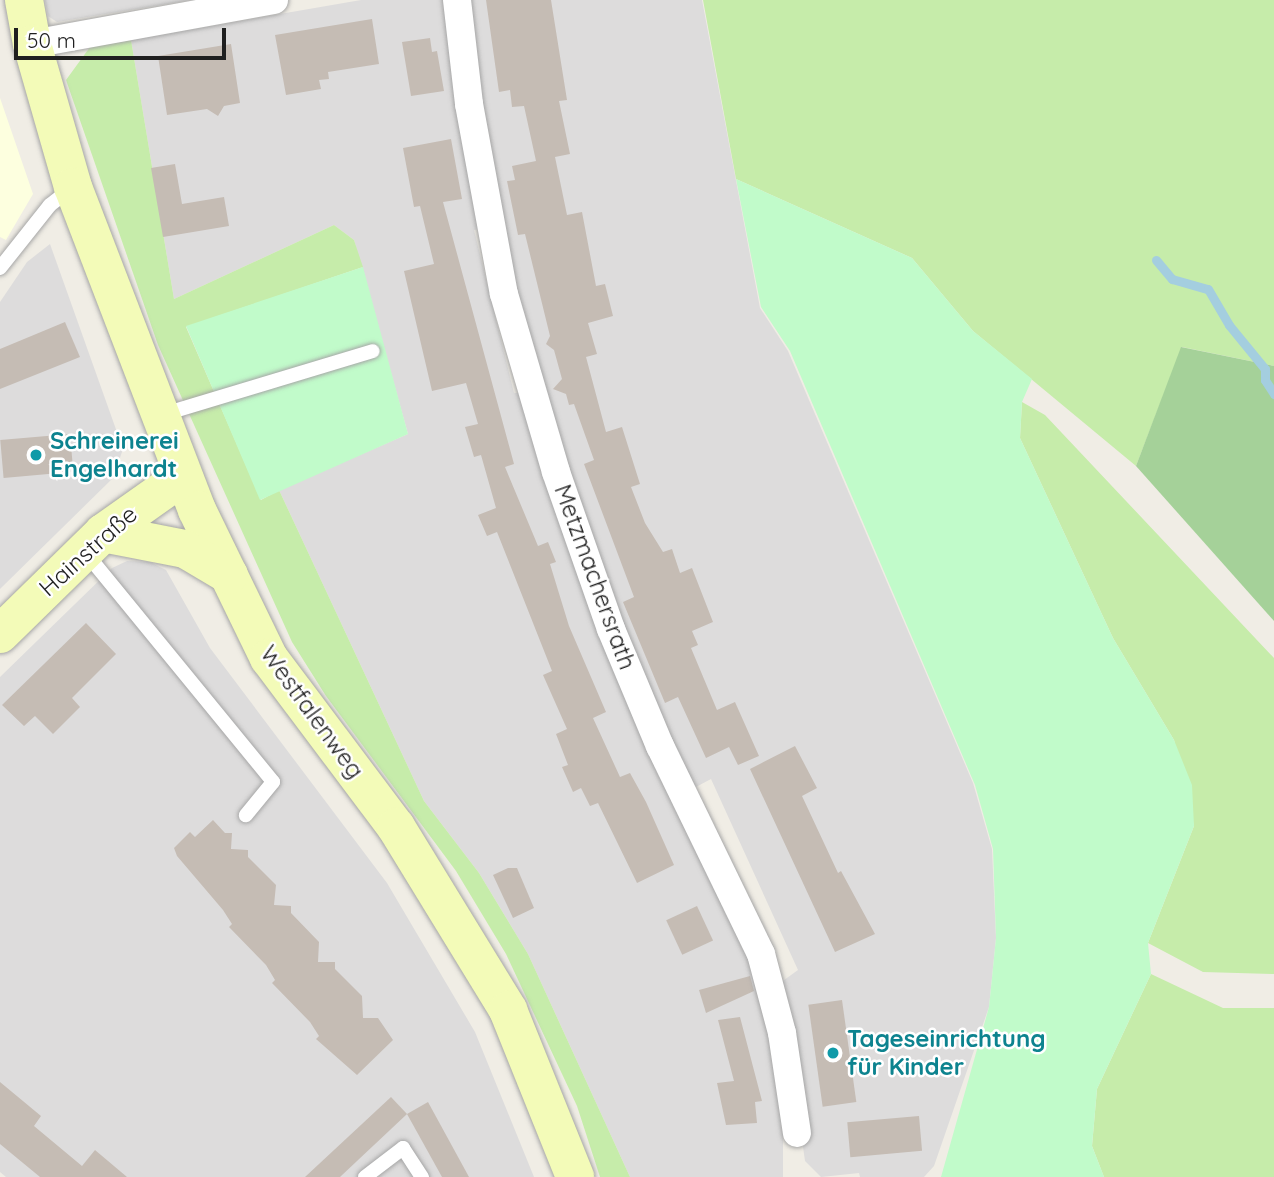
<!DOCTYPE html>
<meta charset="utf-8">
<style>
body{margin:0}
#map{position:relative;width:1274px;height:1177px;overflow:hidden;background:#f0ede5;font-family:Quicksand,sans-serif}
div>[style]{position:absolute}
.residential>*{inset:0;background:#dddcdc}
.education>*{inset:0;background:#fdffdf}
.grass>*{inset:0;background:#c6ecaa}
.forest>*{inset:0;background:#a5d199}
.park>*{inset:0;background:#c1fbca}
.stream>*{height:9px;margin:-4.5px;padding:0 4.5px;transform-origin:4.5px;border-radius:4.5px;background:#a4cedf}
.building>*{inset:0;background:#c5bcb4;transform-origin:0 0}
.roads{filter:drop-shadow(0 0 2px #a6a6a6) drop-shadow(0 0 2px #a6a6a6)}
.lane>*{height:14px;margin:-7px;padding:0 7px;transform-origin:7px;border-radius:7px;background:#fff}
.street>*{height:28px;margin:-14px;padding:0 14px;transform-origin:14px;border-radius:14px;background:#fff}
.secondary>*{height:38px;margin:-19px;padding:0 19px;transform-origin:19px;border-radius:19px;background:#f3fbb8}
.dots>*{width:19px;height:19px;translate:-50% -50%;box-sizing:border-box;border:4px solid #fff;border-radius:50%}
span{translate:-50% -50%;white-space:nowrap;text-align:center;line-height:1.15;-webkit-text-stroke:5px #fff;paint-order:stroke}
.culture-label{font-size:24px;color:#0d838f;font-weight:700}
.left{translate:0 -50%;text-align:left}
.street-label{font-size:24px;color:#1f1f1f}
.scale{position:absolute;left:14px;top:28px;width:212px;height:32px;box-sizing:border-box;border:4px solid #1f1f1f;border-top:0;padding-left:9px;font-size:21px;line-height:24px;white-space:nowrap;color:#1f1f1f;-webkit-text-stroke:5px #fff;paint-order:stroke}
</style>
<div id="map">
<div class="residential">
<div style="clip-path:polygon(45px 0,191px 0,57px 22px,48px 16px)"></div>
<div style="clip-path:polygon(361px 0,443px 0,481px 229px,474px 230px,514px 393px,520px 393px,629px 700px,671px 800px,744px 946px,763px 1004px,783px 1116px,783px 1177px,630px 1177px,528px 954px,479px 873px,424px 801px,279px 490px,408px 434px,354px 240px,334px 225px,174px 299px,131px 40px)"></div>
<div style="clip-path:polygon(465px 0,702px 0,760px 308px,788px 351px,973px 783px,992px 849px,996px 938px,989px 1007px,934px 1166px,924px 1177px,860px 1177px,859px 1173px,821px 1177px,805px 1161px,780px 983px,798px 970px,711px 779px,694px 788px,664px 729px,583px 523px,518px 303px)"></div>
<div style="clip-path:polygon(50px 244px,123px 449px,113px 478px,0 589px,0 302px,27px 262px)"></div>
<div style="clip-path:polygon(127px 561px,150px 562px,166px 570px,210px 648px,387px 883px,475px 1032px,534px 1177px,6px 1177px,0 1172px,0 677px,112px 568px)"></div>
</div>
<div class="education">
<div style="clip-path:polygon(0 98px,33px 194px,6px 240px,0 237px)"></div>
</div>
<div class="grass">
<div style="clip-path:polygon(703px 0,1274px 0,1274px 366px,1182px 347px,1136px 466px,973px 331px,912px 258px,736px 179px)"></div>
<div style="clip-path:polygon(131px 40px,174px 299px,334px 225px,354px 240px,363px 267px,186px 327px,261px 500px,279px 490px,424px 801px,479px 873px,528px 954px,630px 1177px,600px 1177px,577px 1106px,506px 954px,456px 871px,326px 696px,292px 642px,158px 345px,66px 80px,90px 47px)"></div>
<div style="clip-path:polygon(1022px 402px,1045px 415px,1274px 658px,1274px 974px,1203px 972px,1148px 943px,1194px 826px,1174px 740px,1113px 638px,1020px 438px)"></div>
<div style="clip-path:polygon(1151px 974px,1223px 1008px,1274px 1008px,1274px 1177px,1104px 1177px,1092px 1146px,1097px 1089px)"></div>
</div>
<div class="forest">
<div style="clip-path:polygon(1181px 347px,1274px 366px,1274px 621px,1136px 466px)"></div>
</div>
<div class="park">
<div style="clip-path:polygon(736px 179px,912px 258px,973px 331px,1032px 379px,1022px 402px,1020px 438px,1113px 638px,1174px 740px,1192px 785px,1194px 826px,1148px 943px,1151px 974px,1097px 1089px,1092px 1146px,1104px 1177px,941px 1177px,989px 1007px,996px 938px,993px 849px,975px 785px,790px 351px,761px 307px)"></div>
<div style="clip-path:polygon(363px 267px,408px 434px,260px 500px,186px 326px)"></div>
</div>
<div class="stream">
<div style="left:1156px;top:260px;width:25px;rotate:50deg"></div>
<div style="left:1172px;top:279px;width:37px;rotate:16deg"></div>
<div style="left:1208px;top:289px;width:42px;rotate:59.7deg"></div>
<div style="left:1229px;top:325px;width:57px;rotate:50.7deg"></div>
<div style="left:1265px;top:369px;width:11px;rotate:90deg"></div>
<div style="left:1265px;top:380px;width:17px;rotate:57deg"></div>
</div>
<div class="building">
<div style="clip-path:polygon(486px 0,551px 0,567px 100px,559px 101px,570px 154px,555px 157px,567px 215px,582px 212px,596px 286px,605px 284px,613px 316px,588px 323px,597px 354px,586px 357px,606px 432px,622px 427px,640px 484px,631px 487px,645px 523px,663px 552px,672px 549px,680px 573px,692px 568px,713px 622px,692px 631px,698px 645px,691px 648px,717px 710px,735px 702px,759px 756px,738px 765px,729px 747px,706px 758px,678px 697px,665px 703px,623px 602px,634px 597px,584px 464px,594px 460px,574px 404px,569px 405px,566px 394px,553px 389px,562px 379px,554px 350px,546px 344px,550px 336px,525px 234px,518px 235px,507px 181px,515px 180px,512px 166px,536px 161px,524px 106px,512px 107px,510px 90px,499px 92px)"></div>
<div style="clip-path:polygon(372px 19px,379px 64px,328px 72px,329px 79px,319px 80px,321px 89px,286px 95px,275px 35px)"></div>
<div style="clip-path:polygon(430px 38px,432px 52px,437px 51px,444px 91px,411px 96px,402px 42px)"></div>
<div style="clip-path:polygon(231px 44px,240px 103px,224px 106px,218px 116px,207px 109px,167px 115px,158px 56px)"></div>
<div style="clip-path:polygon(451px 139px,462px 199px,443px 202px,514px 464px,505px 467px,538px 546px,548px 542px,556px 562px,550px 564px,569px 626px,606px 712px,593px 718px,620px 777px,630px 773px,646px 802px,674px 865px,637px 883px,598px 803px,590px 806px,581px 788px,573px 792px,562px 767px,568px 765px,556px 734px,567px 729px,543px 675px,552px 671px,497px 532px,487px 536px,478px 515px,496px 508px,481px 455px,474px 457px,465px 427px,478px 424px,466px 383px,432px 391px,404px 271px,434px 264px,420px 206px,414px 207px,403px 148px)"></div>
<div style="clip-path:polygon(175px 164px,182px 204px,224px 197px,229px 226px,163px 237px,151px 168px)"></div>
<div style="clip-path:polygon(65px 322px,80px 357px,0 389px,0 349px)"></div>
<div style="left:70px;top:434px;width:38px;height:70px;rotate:85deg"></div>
<div style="clip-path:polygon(86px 623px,116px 654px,72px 698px,80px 707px,53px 734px,35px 716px,24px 726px,2px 705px)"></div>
<div style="clip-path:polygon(795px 746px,817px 788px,802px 796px,838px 873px,841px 871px,875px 934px,835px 952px,750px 769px)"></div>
<div style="clip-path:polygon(213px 820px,225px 833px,232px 833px,231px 849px,248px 850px,248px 857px,276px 885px,274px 905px,291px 906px,291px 913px,319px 942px,318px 962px,335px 962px,335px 969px,362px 996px,363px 1018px,378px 1018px,393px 1040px,357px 1075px,316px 1039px,319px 1036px,310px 1022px,272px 983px,275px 980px,266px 965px,229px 927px,232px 924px,223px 910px,177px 856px,174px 848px,190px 832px,195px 837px)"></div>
<div style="clip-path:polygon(508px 868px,517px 868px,534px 908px,513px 918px,493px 875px)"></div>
<div style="left:697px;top:906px;width:38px;height:34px;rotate:65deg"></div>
<div style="clip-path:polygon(750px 976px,754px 991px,706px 1013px,699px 990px)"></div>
<div style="left:842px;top:1000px;width:103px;height:34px;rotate:82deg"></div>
<div style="clip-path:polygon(740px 1017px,762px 1101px,755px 1102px,757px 1123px,726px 1125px,717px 1083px,734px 1081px,718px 1020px)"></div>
<div style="clip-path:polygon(0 1082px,41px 1116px,34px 1126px,82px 1166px,95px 1150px,127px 1177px,40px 1177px,0 1144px)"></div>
<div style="clip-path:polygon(391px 1097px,407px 1114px,340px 1177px,305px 1177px)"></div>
<div style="clip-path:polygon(428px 1102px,469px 1177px,442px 1177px,407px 1114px)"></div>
<div style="left:919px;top:1116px;width:35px;height:72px;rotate:85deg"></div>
</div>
<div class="roads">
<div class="lane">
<div style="left:0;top:268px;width:80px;rotate:-51.6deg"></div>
<div style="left:50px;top:205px;width:28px;rotate:-38deg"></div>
<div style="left:161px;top:415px;width:221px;rotate:-16.8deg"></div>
<div style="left:85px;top:552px;width:297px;rotate:50.7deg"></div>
<div style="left:273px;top:782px;width:43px;rotate:129.3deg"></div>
<div style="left:365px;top:1177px;width:48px;rotate:-37.3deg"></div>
<div style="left:403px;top:1148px;width:35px;rotate:57deg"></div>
</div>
<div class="street">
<div style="left:457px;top:0;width:105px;rotate:83.4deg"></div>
<div style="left:469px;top:104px;width:193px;rotate:79.6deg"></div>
<div style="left:504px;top:294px;width:185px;rotate:73.7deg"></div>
<div style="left:556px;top:472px;width:166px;rotate:70.7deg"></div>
<div style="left:611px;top:629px;width:127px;rotate:67.3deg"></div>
<div style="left:660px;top:746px;width:231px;rotate:64.1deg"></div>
<div style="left:761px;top:954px;width:82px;rotate:75.1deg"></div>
<div style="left:782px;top:1033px;width:101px;rotate:81.5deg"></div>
<div style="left:32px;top:44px;width:246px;rotate:-10.3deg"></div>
</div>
<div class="secondary">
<div style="left:24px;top:0;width:45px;rotate:79.7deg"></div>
<div style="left:32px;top:44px;width:149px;rotate:74deg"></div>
<div style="left:73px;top:187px;width:346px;rotate:69deg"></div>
<div style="left:197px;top:510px;width:165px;rotate:64.1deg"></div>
<div style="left:269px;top:658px;width:211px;rotate:53.1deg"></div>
<div style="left:396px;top:827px;width:215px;rotate:58.5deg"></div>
<div style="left:508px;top:1010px;width:180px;rotate:68.1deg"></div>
<div style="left:103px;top:533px;width:84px;rotate:11deg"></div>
<div style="left:185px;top:549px;width:51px;rotate:30.6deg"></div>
<div style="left:0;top:634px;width:144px;rotate:-44.4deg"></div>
<div style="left:103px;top:533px;width:97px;rotate:-35.3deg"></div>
</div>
</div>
<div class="dots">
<div style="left:36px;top:455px;background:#0f9aa8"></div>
<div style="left:833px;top:1053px;background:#0f9aa8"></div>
</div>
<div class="culture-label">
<span class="left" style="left:50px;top:455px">Schreinerei<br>Engelhardt</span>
<span class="left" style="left:847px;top:1053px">Tageseinrichtung<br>für Kinder</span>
</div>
<div class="street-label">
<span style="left:88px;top:551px;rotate:-42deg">Hainstraße</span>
<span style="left:595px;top:577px;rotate:70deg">Metzmachersrath</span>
<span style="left:312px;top:712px;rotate:54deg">Westfalenweg</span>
</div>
<div class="scale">50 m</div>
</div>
